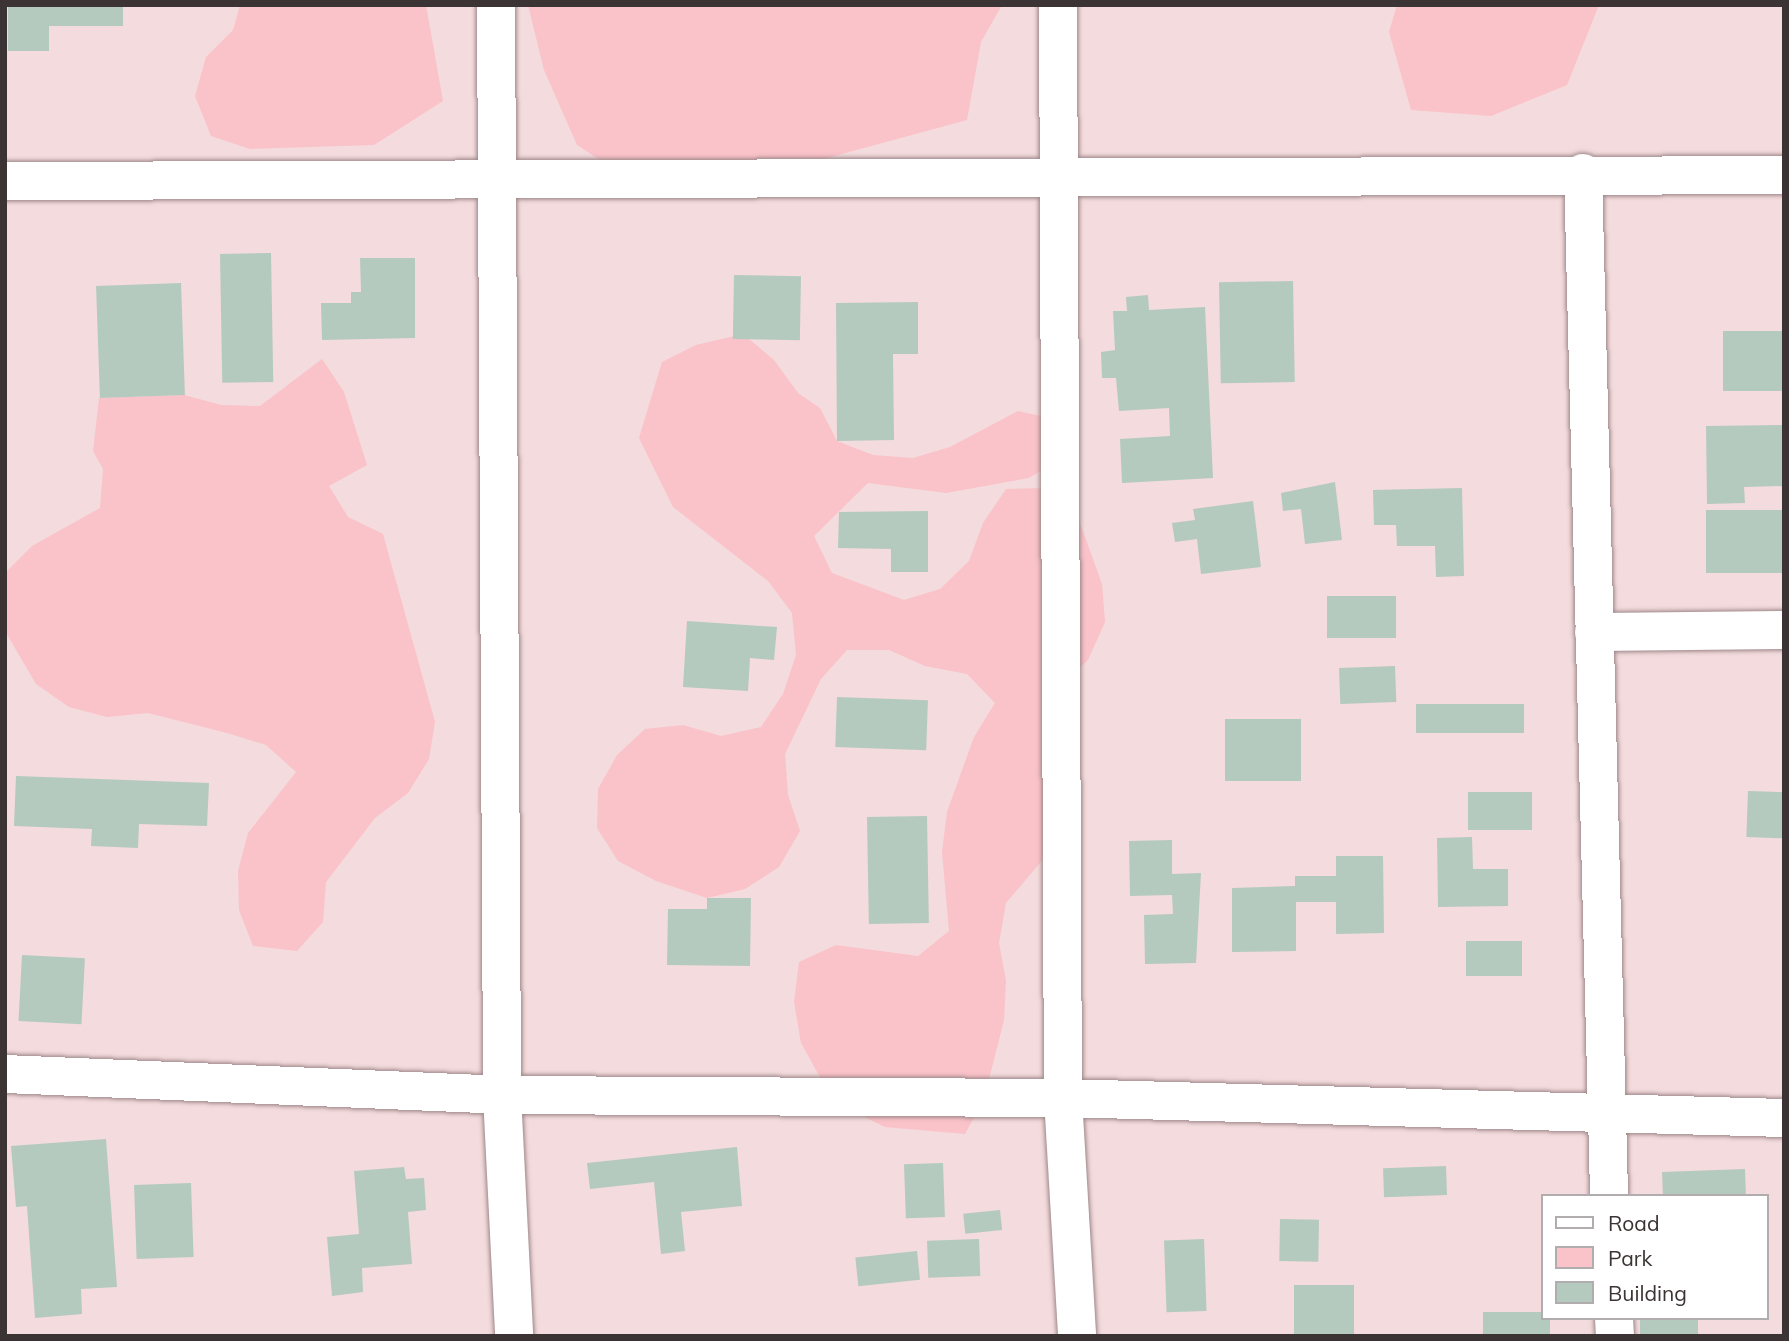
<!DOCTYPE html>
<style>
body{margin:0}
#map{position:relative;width:1789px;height:1341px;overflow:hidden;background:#f4dbdd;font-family:Mulish,sans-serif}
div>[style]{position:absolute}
.green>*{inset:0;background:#fac2c9}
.building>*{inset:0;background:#b4cabf;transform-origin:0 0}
.roads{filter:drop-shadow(0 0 2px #9d8789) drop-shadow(0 0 2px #9d8789)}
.minor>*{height:38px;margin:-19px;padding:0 19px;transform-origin:19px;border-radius:19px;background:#fff}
span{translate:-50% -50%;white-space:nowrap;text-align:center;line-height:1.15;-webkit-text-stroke:7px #fff;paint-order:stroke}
.frame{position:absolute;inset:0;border:7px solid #3c3334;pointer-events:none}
.legend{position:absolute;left:1541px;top:1194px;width:228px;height:126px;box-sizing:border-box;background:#fff;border:2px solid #b1adae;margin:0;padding:9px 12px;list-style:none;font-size:21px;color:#3c3334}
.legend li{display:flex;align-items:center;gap:14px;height:35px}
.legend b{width:35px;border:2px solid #b1adae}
</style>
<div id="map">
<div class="green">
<div style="clip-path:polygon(240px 5px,426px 5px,443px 101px,374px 145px,250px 149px,211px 136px,195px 96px,206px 57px,233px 30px)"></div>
<div style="clip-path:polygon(528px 5px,1002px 5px,981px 42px,967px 120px,805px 164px,646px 190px,577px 145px,544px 70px)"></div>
<div style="clip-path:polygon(1397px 5px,1599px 5px,1567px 85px,1491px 116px,1411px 110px,1389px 32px)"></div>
<div style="clip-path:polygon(743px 334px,774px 360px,798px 393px,820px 408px,837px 441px,873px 455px,913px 458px,950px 447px,1018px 411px,1058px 420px,1059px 460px,1029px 478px,946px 493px,868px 483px,814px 536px,832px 573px,904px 600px,940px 589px,969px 561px,983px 523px,1006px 489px,1044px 488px,1076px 512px,1102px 584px,1105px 622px,1088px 660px,1060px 687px,1062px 837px,1006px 903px,999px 943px,1006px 981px,1004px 1020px,984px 1099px,965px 1134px,885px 1127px,848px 1109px,821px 1079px,801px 1043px,794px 1002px,799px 962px,836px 945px,918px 956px,949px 931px,942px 852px,947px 812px,974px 737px,995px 703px,967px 674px,925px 666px,889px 650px,847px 650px,821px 679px,785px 754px,788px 795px,800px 831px,779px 867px,745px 889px,707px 898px,656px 881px,618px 861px,597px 828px,598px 789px,617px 755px,645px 729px,683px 725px,721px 736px,761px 727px,783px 694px,796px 655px,792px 613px,768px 581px,673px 507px,639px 438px,662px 362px,696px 345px)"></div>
<div style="clip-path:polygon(322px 359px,344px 392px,367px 465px,329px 486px,348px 517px,383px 534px,435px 722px,429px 759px,408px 793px,375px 818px,326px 882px,323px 922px,297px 951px,253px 946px,239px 910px,238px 871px,248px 833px,296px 772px,266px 745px,227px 733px,148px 713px,107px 717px,69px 707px,36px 684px,5px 631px,5px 573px,32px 546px,100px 508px,103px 469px,93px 451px,99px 398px,184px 395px,221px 405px,260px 406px)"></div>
</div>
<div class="building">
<div style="clip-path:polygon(8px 5px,123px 5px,123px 26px,49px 26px,49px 51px,8px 51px)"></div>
<div style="left:271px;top:253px;width:129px;height:51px;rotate:89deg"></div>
<div style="clip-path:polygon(360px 258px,415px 258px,415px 338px,322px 340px,321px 303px,351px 303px,351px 292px,361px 292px)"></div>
<div style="left:734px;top:275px;width:67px;height:64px;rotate:1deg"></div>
<div style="left:1293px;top:281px;width:101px;height:74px;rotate:89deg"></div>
<div style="left:181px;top:283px;width:112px;height:85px;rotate:88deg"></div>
<div style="clip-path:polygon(1148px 295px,1149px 310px,1205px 307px,1213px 478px,1122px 483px,1120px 439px,1170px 436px,1169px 408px,1119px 411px,1116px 378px,1102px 378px,1101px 352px,1115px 350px,1113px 311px,1127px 311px,1126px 297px)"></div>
<div style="clip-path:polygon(918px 302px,918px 354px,893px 354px,894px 440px,837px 441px,836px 303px)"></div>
<div style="left:1784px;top:331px;width:60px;height:61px;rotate:90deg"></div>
<div style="clip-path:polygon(1784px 425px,1784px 486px,1744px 487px,1745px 503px,1707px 504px,1706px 426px)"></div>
<div style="clip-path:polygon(1335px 482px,1342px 540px,1305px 544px,1301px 509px,1283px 511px,1281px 493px)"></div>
<div style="clip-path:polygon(1462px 488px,1464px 576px,1436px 577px,1435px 546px,1397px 546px,1396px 525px,1374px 525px,1373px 490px)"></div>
<div style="clip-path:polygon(1253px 501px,1261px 567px,1201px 574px,1197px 539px,1175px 542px,1172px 523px,1195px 520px,1193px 509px)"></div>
<div style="left:1784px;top:510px;width:63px;height:78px;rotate:90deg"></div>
<div style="clip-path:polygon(928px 511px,928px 572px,891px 572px,891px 549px,838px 548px,839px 512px)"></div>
<div style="left:1327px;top:596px;width:69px;height:42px"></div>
<div style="clip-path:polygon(687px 621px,777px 627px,774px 660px,750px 658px,748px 691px,683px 687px)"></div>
<div style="left:1395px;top:666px;width:36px;height:56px;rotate:88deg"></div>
<div style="left:837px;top:697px;width:91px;height:50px;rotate:2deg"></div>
<div style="left:1524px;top:704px;width:29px;height:108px;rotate:90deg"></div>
<div style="left:1301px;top:719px;width:62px;height:76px;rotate:90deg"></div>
<div style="clip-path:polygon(16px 776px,209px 783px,207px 826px,139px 824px,138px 848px,91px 846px,92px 829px,14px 826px)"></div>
<div style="left:1748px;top:791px;width:36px;height:46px;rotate:2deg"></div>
<div style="left:1532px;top:792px;width:38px;height:64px;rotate:90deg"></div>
<div style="left:927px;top:816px;width:107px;height:60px;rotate:89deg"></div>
<div style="clip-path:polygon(1472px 837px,1473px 869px,1508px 869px,1508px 906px,1438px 907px,1437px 838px)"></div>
<div style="clip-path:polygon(1172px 840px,1172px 874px,1201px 873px,1196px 963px,1145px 964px,1144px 915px,1173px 914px,1172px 895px,1130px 896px,1129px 841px)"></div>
<div style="clip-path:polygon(1336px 856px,1383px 856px,1384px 933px,1336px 934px,1336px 902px,1296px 902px,1296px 951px,1232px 952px,1232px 888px,1295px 886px,1295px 876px,1336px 876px)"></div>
<div style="clip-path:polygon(707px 898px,751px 898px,750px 966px,667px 965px,668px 909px,707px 909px)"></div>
<div style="left:1466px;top:941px;width:56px;height:35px"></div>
<div style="left:22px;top:955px;width:63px;height:66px;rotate:3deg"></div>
<div style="clip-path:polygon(106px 1139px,117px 1287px,81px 1289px,82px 1314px,35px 1318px,27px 1206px,16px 1207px,11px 1146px)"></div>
<div style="clip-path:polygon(737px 1147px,742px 1206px,681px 1212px,685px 1251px,661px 1254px,654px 1182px,590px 1189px,587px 1163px)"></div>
<div style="left:943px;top:1163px;width:54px;height:39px;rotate:88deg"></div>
<div style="left:1446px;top:1166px;width:29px;height:63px;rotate:88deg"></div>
<div style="clip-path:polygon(404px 1167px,406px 1179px,424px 1178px,426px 1210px,408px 1212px,412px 1264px,362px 1268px,363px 1292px,332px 1296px,327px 1237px,359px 1234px,354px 1171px)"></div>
<div style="left:1745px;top:1169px;width:27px;height:83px;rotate:88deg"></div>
<div style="left:191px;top:1183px;width:74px;height:57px;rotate:88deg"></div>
<div style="left:1000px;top:1210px;width:20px;height:37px;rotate:84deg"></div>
<div style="left:1280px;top:1219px;width:39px;height:42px;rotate:1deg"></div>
<div style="left:979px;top:1239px;width:37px;height:52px;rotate:88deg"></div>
<div style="left:1204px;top:1239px;width:72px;height:40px;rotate:88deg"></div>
<div style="left:917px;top:1251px;width:29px;height:62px;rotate:84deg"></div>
<div style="left:1294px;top:1285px;width:60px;height:51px"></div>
<div style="clip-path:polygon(1483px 1312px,1542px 1312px,1542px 1318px,1550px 1318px,1550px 1336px,1483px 1336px)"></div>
<div style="left:1640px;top:1318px;width:58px;height:18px"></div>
</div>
<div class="roads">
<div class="minor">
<div style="left:496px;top:5px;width:1090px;rotate:89.68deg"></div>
<div style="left:502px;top:1095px;width:241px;rotate:87.1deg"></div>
<div style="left:1058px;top:5px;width:1093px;rotate:89.74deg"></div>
<div style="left:1063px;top:1098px;width:238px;rotate:86.6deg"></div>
<div style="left:1583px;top:173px;width:1023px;rotate:88.54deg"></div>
<div style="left:5px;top:181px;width:1779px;rotate:-0.19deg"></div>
<div style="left:1594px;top:632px;width:190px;rotate:-0.6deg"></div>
<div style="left:5px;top:1074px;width:497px;rotate:2.4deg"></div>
<div style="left:502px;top:1095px;width:561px;rotate:0.31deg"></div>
<div style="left:1063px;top:1098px;width:721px;rotate:1.59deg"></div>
<div style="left:1614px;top:1318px;width:18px;rotate:87deg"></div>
</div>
</div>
<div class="frame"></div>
<ul class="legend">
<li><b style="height:9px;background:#fff"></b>Road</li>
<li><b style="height:19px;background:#fac2c9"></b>Park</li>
<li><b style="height:19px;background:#b4cabf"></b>Building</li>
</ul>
</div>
